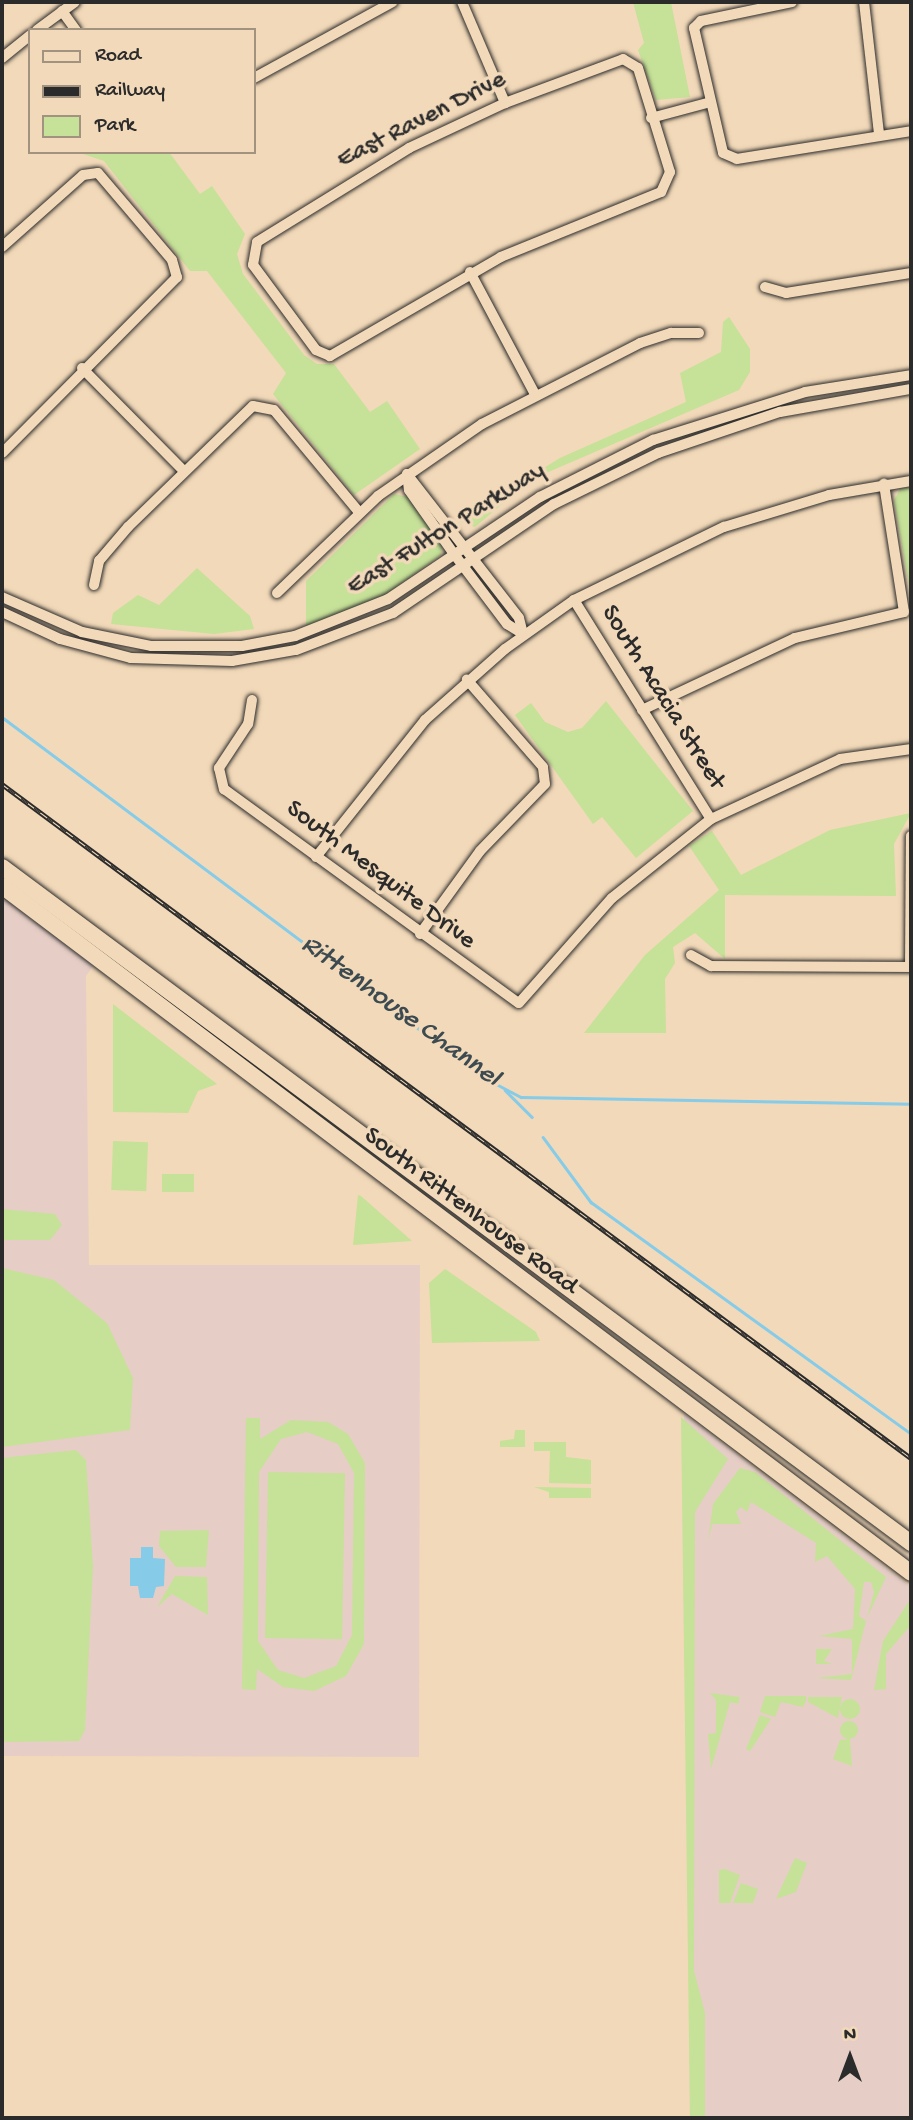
<!DOCTYPE html>
<style>
body{margin:0}
#map{position:relative;width:913px;height:2120px;overflow:hidden;background:#f2d9b9;font-family:"Gochi Hand",sans-serif}
div>[style]{position:absolute}
.built>*{inset:0;background:#e6cec6}
.green>*{inset:0;background:#c6e198;transform-origin:0 0}
.round{border-radius:50%}
.water>*{inset:0;background:#86cbe7}
.stream>*{height:2.5px;margin:-1.25px;padding:0 1.25px;transform-origin:1.25px;border-radius:1.25px;background:#86cbe7}
.roads{filter:drop-shadow(0 0 2px #2b2b2b) drop-shadow(0 0 2px #2b2b2b)}
.minor>*{height:10px;margin:-5px;padding:0 5px;transform-origin:5px;border-radius:5px;background:#f2d9b9}
.primary>*{height:16px;margin:-8px;padding:0 8px;transform-origin:8px;border-radius:8px;background:#f2d9b9}
.rail>*{height:5px;margin-top:-2.5px;transform-origin:0;background:repeating-linear-gradient(90deg,#f2d9b9 0 8px,#2b2b2b 0 16px);box-sizing:border-box;border-block:2px solid #2b2b2b}
span{translate:-50% -50%;white-space:nowrap;text-align:center;line-height:1.15;-webkit-text-stroke:7px #f2d9b9;paint-order:stroke}
.street-label{font-size:26px;color:#2b2b2b}
.water-label{font-size:28px;color:#3d4b51;font-style:italic}
.frame{position:absolute;inset:0;border:4px solid #2b2b2b;pointer-events:none}
.legend{position:absolute;left:28px;top:28px;width:228px;height:126px;box-sizing:border-box;background:#f2d9b9;border:2px solid #a29380;margin:0;padding:9px 12px;list-style:none;font-size:21px;color:#2b2b2b}
.legend li{display:flex;align-items:center;gap:14px;height:35px}
.legend b{width:35px;border:2px solid #a29380}
.north{position:absolute;left:815px;top:2022px;width:70px;height:70px;-webkit-text-stroke:5px #f2d9b9;paint-order:stroke;rotate:0deg;font-size:19px;font-weight:700;line-height:28px;text-align:center;color:#2b2b2b}
.north::after{content:'';display:block;margin:auto;width:24px;height:32px;background:#2b2b2b;clip-path:polygon(50% 0,100% 100%,50% 72%,0 100%)}
</style>
<div id="map">
<div class="built">
<div style="clip-path:polygon(2px 894px,95px 963px,86px 976px,89px 1265px,420px 1265px,419px 1757px,2px 1756px)"></div>
<div style="clip-path:polygon(684px 1414px,911px 1587px,911px 2118px,690px 2118px)"></div>
</div>
<div class="green">
<div style="clip-path:polygon(633px 2px,671px 2px,690px 97px,656px 100px,638px 50px,644px 43px)"></div>
<div style="clip-path:polygon(77px 152px,169px 152px,200px 194px,212px 186px,245px 234px,237px 254px,243px 274px,304px 355px,317px 364px,334px 364px,370px 412px,387px 401px,420px 449px,354px 495px,273px 394px,286px 373px,207px 271px,190px 271px,104px 161px)"></div>
<div style="clip-path:polygon(729px 317px,750px 349px,750px 372px,739px 390px,532px 479px,475px 527px,458px 521px,560px 458px,686px 402px,680px 373px,721px 352px,723px 322px)"></div>
<div style="clip-path:polygon(911px 487px,911px 598px,894px 500px,901px 488px)"></div>
<div style="clip-path:polygon(394px 494px,408px 497px,442px 545px,441px 555px,382px 597px,306px 627px,306px 581px)"></div>
<div style="clip-path:polygon(197px 568px,250px 616px,254px 629px,214px 634px,111px 624px,113px 613px,138px 595px,159px 605px)"></div>
<div style="clip-path:polygon(606px 701px,693px 811px,636px 858px,602px 817px,593px 824px,515px 715px,531px 703px,545px 722px,568px 732px,582px 728px)"></div>
<div style="clip-path:polygon(911px 813px,894px 844px,896px 896px,725px 895px,725px 959px,695px 933px,673px 947px,675px 963px,665px 979px,666px 1033px,584px 1033px,645px 955px,719px 890px,689px 846px,698px 840px,712px 831px,741px 875px,830px 830px)"></div>
<div style="clip-path:polygon(113px 1004px,217px 1084px,198px 1091px,188px 1113px,113px 1112px)"></div>
<div style="left:113px;top:1141px;width:35px;height:49px;rotate:2deg"></div>
<div style="left:162px;top:1174px;width:32px;height:18px"></div>
<div style="clip-path:polygon(358px 1195px,361px 1196px,412px 1241px,353px 1245px)"></div>
<div style="clip-path:polygon(2px 1209px,55px 1214px,62px 1225px,50px 1240px,2px 1240px)"></div>
<div style="clip-path:polygon(2px 1268px,54px 1280px,107px 1323px,133px 1378px,130px 1430px,2px 1447px)"></div>
<div style="clip-path:polygon(445px 1269px,536px 1332px,540px 1341px,432px 1343px,429px 1283px)"></div>
<div style="clip-path:polygon(681px 1417px,728px 1459px,695px 1512px,694px 1971px,705px 2013px,705px 2118px,690px 2118px)"></div>
<div style="clip-path:polygon(evenodd,246px 1418px,260px 1418px,260px 1439px,291px 1420px,328px 1422px,348px 1434px,365px 1463px,364px 1644px,346px 1676px,314px 1691px,283px 1687px,257px 1669px,256px 1690px,242px 1689px,246px 1418px,307px 1432px,338px 1444px,354px 1473px,352px 1635px,336px 1666px,304px 1678px,278px 1670px,258px 1641px,259px 1472px,281px 1439px,307px 1432px)"></div>
<div style="clip-path:polygon(515px 1430px,525px 1430px,525px 1447px,500px 1447px,500px 1441px,514px 1439px)"></div>
<div style="clip-path:polygon(534px 1442px,566px 1442px,566px 1457px,591px 1460px,591px 1484px,549px 1483px,550px 1451px,534px 1451px)"></div>
<div style="clip-path:polygon(76px 1450px,86px 1460px,93px 1566px,85px 1730px,79px 1741px,2px 1742px,2px 1458px)"></div>
<div style="clip-path:polygon(740px 1468px,755px 1472px,886px 1577px,867px 1618px,874px 1592px,871px 1582px,864px 1582px,859px 1616px,866px 1621px,851px 1680px,816px 1678px,852px 1674px,852px 1639px,819px 1636px,853px 1629px,855px 1589px,827px 1556px,815px 1562px,816px 1543px,751px 1502px,747px 1512px,741px 1507px,736px 1512px,741px 1524px,712px 1524px,708px 1542px,713px 1504px)"></div>
<div style="left:268px;top:1472px;width:77px;height:166px;rotate:1deg"></div>
<div style="clip-path:polygon(534px 1487px,591px 1488px,591px 1498px,549px 1498px,549px 1492px)"></div>
<div style="clip-path:polygon(209px 1530px,206px 1567px,176px 1567px,159px 1546px,160px 1531px)"></div>
<div style="clip-path:polygon(175px 1576px,207px 1577px,208px 1615px,172px 1594px,157px 1607px)"></div>
<div style="clip-path:polygon(911px 1598px,911px 1625px,886px 1654px,886px 1689px,874px 1690px,883px 1641px)"></div>
<div style="clip-path:polygon(832px 1649px,824px 1661px,832px 1664px,816px 1664px,816px 1649px)"></div>
<div style="clip-path:polygon(710px 1693px,740px 1697px,738px 1704px,730px 1702px,711px 1769px,708px 1734px,716px 1733px,716px 1700px)"></div>
<div style="clip-path:polygon(765px 1696px,806px 1696px,806px 1701px,803px 1707px,781px 1702px,775px 1717px,760px 1712px)"></div>
<div style="clip-path:polygon(808px 1697px,842px 1697px,838px 1718px,808px 1702px)"></div>
<div class="round" style="left:840px;top:1699px;width:20px;height:20px"></div>
<div style="clip-path:polygon(760px 1715px,771px 1719px,750px 1751px,746px 1749px)"></div>
<div class="round" style="left:840px;top:1721px;width:18px;height:18px"></div>
<div style="clip-path:polygon(850px 1739px,852px 1766px,833px 1759px,840px 1740px)"></div>
<div style="clip-path:polygon(795px 1858px,807px 1863px,796px 1892px,776px 1899px)"></div>
<div style="clip-path:polygon(724px 1869px,740px 1875px,730px 1903px,719px 1903px,719px 1870px)"></div>
<div style="clip-path:polygon(741px 1883px,758px 1889px,753px 1903px,733px 1903px)"></div>
</div>
<div class="water">
<div style="clip-path:polygon(141px 1547px,153px 1547px,153px 1558px,165px 1559px,164px 1586px,156px 1587px,153px 1598px,140px 1598px,138px 1586px,130px 1586px,130px 1558px,141px 1558px)"></div>
</div>
<div class="stream">
<div style="left:2px;top:717px;width:601px;rotate:36.81deg"></div>
<div style="left:483px;top:1077px;width:43px;rotate:27.8deg"></div>
<div style="left:521px;top:1097px;width:390px;rotate:1deg"></div>
<div style="left:505px;top:1090px;width:38px;rotate:45deg"></div>
<div style="left:543px;top:1137px;width:81px;rotate:53.6deg"></div>
<div style="left:591px;top:1202px;width:395px;rotate:35.9deg"></div>
</div>
<div class="roads">
<div class="minor">
<div style="left:462px;top:2px;width:110px;rotate:66.9deg"></div>
<div style="left:792px;top:2px;width:93px;rotate:168.2deg"></div>
<div style="left:701px;top:21px;width:10px;rotate:135deg"></div>
<div style="left:694px;top:28px;width:128px;rotate:76.9deg"></div>
<div style="left:723px;top:153px;width:15px;rotate:23deg"></div>
<div style="left:737px;top:159px;width:176px;rotate:-9.1deg"></div>
<div style="left:864px;top:2px;width:133px;rotate:83.5deg"></div>
<div style="left:62px;top:11px;width:24px;rotate:54deg"></div>
<div style="left:37px;top:30px;width:47px;rotate:-36.4deg"></div>
<div style="left:2px;top:58px;width:36px;rotate:-39deg"></div>
<div style="left:623px;top:59px;width:17px;rotate:31deg"></div>
<div style="left:638px;top:68px;width:109px;rotate:72.9deg"></div>
<div style="left:670px;top:172px;width:22px;rotate:114deg"></div>
<div style="left:661px;top:192px;width:173px;rotate:157.9deg"></div>
<div style="left:501px;top:257px;width:198px;rotate:149.9deg"></div>
<div style="left:330px;top:356px;width:15px;rotate:-157deg"></div>
<div style="left:316px;top:350px;width:106px;rotate:-126.5deg"></div>
<div style="left:253px;top:265px;width:23px;rotate:-80deg"></div>
<div style="left:257px;top:242px;width:179px;rotate:-31.7deg"></div>
<div style="left:409px;top:148px;width:106px;rotate:-25.1deg"></div>
<div style="left:505px;top:103px;width:126px;rotate:-20.4deg"></div>
<div style="left:254px;top:78px;width:158px;rotate:-28.7deg"></div>
<div style="left:651px;top:118px;width:58px;rotate:-15deg"></div>
<div style="left:2px;top:247px;width:108px;rotate:-41.6deg"></div>
<div style="left:83px;top:175px;width:15px;rotate:-8deg"></div>
<div style="left:98px;top:173px;width:114px;rotate:49.6deg"></div>
<div style="left:172px;top:260px;width:18px;rotate:74deg"></div>
<div style="left:177px;top:277px;width:248px;rotate:134.8deg"></div>
<div style="left:470px;top:272px;width:138px;rotate:62deg"></div>
<div style="left:765px;top:287px;width:22px;rotate:16deg"></div>
<div style="left:786px;top:293px;width:127px;rotate:-9.1deg"></div>
<div style="left:82px;top:368px;width:142px;rotate:45.3deg"></div>
<div style="left:407px;top:474px;width:16px;rotate:83deg"></div>
<div style="left:409px;top:490px;width:78px;rotate:54.9deg"></div>
<div style="left:454px;top:554px;width:88px;rotate:52.9deg"></div>
<div style="left:507px;top:624px;width:19px;rotate:32deg"></div>
<div style="left:407px;top:474px;width:182px;rotate:52.1deg"></div>
<div style="left:519px;top:618px;width:16px;rotate:76deg"></div>
<div style="left:94px;top:585px;width:25px;rotate:-78deg"></div>
<div style="left:99px;top:561px;width:45px;rotate:-49.5deg"></div>
<div style="left:128px;top:527px;width:174px;rotate:-44.1deg"></div>
<div style="left:253px;top:406px;width:21px;rotate:11deg"></div>
<div style="left:274px;top:410px;width:133px;rotate:50.2deg"></div>
<div style="left:277px;top:593px;width:140px;rotate:-43.8deg"></div>
<div style="left:378px;top:496px;width:126px;rotate:-34.7deg"></div>
<div style="left:482px;top:424px;width:178px;rotate:-27.1deg"></div>
<div style="left:640px;top:343px;width:33px;rotate:-18deg"></div>
<div style="left:671px;top:333px;width:28px"></div>
<div style="left:2px;top:597px;width:87px;rotate:23.6deg"></div>
<div style="left:82px;top:632px;width:70px;rotate:11.5deg"></div>
<div style="left:151px;top:646px;width:91px"></div>
<div style="left:242px;top:646px;width:54px;rotate:-10.7deg"></div>
<div style="left:295px;top:636px;width:100px;rotate:-21.7deg"></div>
<div style="left:388px;top:599px;width:183px;rotate:-33.9deg"></div>
<div style="left:540px;top:497px;width:127px;rotate:-26.8deg"></div>
<div style="left:653px;top:440px;width:159px;rotate:-17.5deg"></div>
<div style="left:805px;top:392px;width:107px;rotate:-9.1deg"></div>
<div style="left:574px;top:600px;width:258px;rotate:58deg"></div>
<div style="left:2px;top:612px;width:64px;rotate:25deg"></div>
<div style="left:60px;top:639px;width:73px;rotate:15deg"></div>
<div style="left:131px;top:658px;width:101px;rotate:1.7deg"></div>
<div style="left:232px;top:661px;width:65px;rotate:-9.8deg"></div>
<div style="left:296px;top:650px;width:104px;rotate:-20.9deg"></div>
<div style="left:393px;top:613px;width:194px;rotate:-34.1deg"></div>
<div style="left:554px;top:504px;width:116px;rotate:-26.1deg"></div>
<div style="left:658px;top:453px;width:129px;rotate:-18.6deg"></div>
<div style="left:780px;top:412px;width:133px;rotate:-10deg"></div>
<div style="left:252px;top:700px;width:24px;rotate:99deg"></div>
<div style="left:248px;top:724px;width:53px;rotate:123.4deg"></div>
<div style="left:219px;top:768px;width:22px;rotate:77deg"></div>
<div style="left:224px;top:789px;width:364px;rotate:36deg"></div>
<div style="left:519px;top:1003px;width:140px;rotate:-48.5deg"></div>
<div style="left:612px;top:898px;width:127px;rotate:-38.6deg"></div>
<div style="left:711px;top:819px;width:142px;rotate:-24.9deg"></div>
<div style="left:840px;top:759px;width:72px;rotate:-8deg"></div>
<div style="left:642px;top:710px;width:169px;rotate:-25.2deg"></div>
<div style="left:795px;top:638px;width:112px;rotate:-13.4deg"></div>
<div style="left:904px;top:612px;width:130px;rotate:-98.9deg"></div>
<div style="left:316px;top:857px;width:175px;rotate:-51.5deg"></div>
<div style="left:425px;top:720px;width:107px;rotate:-41.6deg"></div>
<div style="left:505px;top:649px;width:85px;rotate:-35.4deg"></div>
<div style="left:574px;top:600px;width:167px;rotate:-26deg"></div>
<div style="left:724px;top:527px;width:110px;rotate:-16.9deg"></div>
<div style="left:829px;top:495px;width:83px;rotate:-9.7deg"></div>
<div style="left:420px;top:934px;width:102px;rotate:-54.1deg"></div>
<div style="left:480px;top:851px;width:93px;rotate:-45.9deg"></div>
<div style="left:545px;top:784px;width:17px;rotate:-97deg"></div>
<div style="left:543px;top:767px;width:116px;rotate:-131.1deg"></div>
<div style="left:691px;top:955px;width:23px;rotate:29deg"></div>
<div style="left:711px;top:966px;width:200px;rotate:0.3deg"></div>
<div style="left:910px;top:967px;width:131px;rotate:-89.6deg"></div>
</div>
<div class="primary">
<div style="left:2px;top:867px;width:1133px;rotate:36.64deg"></div>
<div style="left:2px;top:886px;width:1139px;rotate:37.08deg"></div>
</div>
</div>
<div class="rail">
<div style="left:2px;top:784px;width:1132px;rotate:36.56deg"></div>
</div>
<div class="street-label">
<span style="left:422px;top:121px;rotate:-27deg">East Raven Drive</span>
<span style="left:447px;top:530px;rotate:-32deg">East Fulton Parkway</span>
<span style="left:662px;top:698px;rotate:58deg">South Acacia Street</span>
<span style="left:380px;top:876px;rotate:37deg">South Mesquite Drive</span>
<span style="left:470px;top:1212px;rotate:37deg">South Rittenhouse Road</span>
</div>
<div class="water-label">
<span style="left:400px;top:1012px;rotate:36deg">Rittenhouse Channel</span>
</div>
<div class="frame"></div>
<ul class="legend">
<li><b style="height:9px;background:#f2d9b9"></b>Road</li>
<li><b style="height:9px;background:#2b2b2b"></b>Railway</li>
<li><b style="height:19px;background:#c6e198"></b>Park</li>
</ul>
<div class="north">N</div>
</div>
